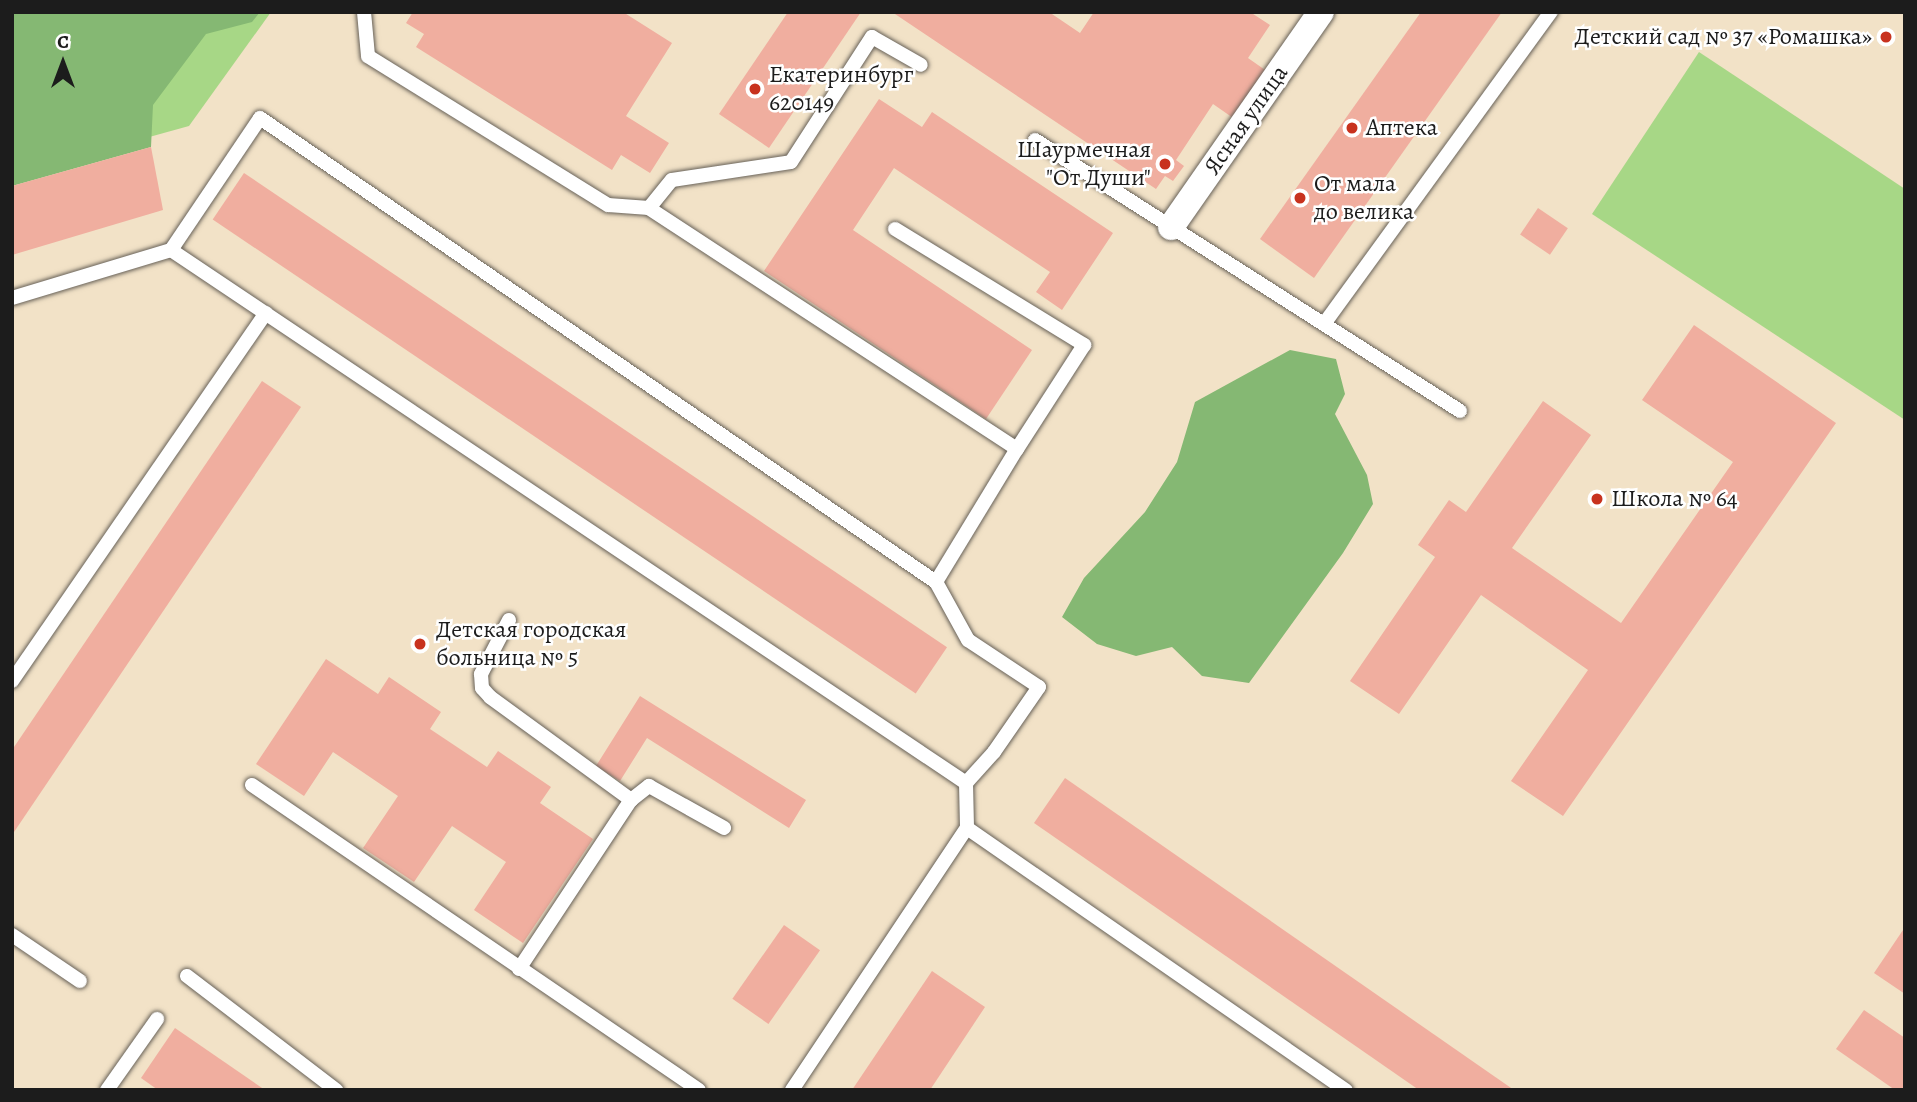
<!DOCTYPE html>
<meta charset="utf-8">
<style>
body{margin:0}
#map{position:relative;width:1917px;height:1102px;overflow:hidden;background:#f2e2c7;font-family:Alegreya,serif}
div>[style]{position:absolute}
.green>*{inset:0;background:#a7d786}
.forest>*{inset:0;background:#85b873}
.building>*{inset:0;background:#f0ae9f;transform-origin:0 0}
.roads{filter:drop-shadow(0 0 2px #676158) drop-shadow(0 0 2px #676158)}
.lane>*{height:14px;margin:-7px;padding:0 7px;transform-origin:7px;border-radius:7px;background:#fff}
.street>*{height:26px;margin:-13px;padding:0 13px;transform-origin:13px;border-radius:13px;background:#fff}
.dots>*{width:19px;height:19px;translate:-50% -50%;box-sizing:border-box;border:4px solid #fff;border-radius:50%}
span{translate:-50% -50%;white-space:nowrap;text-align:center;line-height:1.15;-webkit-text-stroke:5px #fff;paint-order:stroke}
.poi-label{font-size:24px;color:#1c1c1c}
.right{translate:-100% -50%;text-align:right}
.left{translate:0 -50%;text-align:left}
.street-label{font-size:24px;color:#1c1c1c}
.frame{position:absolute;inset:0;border:14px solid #1c1c1c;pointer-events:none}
.north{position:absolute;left:28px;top:28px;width:70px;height:70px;-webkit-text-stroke:5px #fff;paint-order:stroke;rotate:0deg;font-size:19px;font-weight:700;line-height:28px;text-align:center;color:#1c1c1c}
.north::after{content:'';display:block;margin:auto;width:24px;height:32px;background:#1c1c1c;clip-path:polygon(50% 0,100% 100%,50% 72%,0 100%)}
</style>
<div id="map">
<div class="green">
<div style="clip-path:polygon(12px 12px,271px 12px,189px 126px,12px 175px)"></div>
<div style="clip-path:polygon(1699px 52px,1905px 189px,1905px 420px,1592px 214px)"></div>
</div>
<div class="forest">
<div style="clip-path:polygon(12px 12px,260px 12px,252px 22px,206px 34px,153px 105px,151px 147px,12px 186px)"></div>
<div style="clip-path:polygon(1290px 350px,1336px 359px,1345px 394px,1335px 414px,1367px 475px,1373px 504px,1343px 553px,1249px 683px,1202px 676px,1172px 647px,1136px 656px,1097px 644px,1062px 617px,1084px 578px,1145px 512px,1177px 462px,1195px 402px)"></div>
</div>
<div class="building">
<div style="clip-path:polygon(413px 12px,623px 12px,672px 43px,626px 116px,669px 143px,650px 173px,621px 155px,612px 170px,416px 47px,424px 34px,406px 23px)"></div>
<div style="clip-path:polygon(788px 12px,861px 12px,769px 148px,719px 114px)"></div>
<div style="clip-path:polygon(892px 12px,1049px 12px,1080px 33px,1094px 12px,1250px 12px,1270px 25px,1248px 58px,1268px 72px,1236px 120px,1213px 104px,1176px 160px,1184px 166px,1173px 181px,1165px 176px,1156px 189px)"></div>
<div style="clip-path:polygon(1421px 12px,1502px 12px,1314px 278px,1260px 239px)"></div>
<div style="clip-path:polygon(879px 99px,922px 127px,932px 112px,1113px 233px,1062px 310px,1036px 292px,1050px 272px,894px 168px,853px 230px,1032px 350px,986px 419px,764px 271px)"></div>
<div style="clip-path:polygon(151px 147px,163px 210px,12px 255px,12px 186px)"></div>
<div style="left:244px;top:173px;width:848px;height:56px;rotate:34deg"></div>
<div style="left:1538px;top:208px;width:36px;height:32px;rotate:34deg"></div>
<div style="clip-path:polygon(1694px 325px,1836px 423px,1563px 816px,1511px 781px,1588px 670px,1481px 595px,1399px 714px,1350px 681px,1435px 557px,1418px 545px,1449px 500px,1466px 512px,1543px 401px,1591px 435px,1512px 548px,1621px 623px,1733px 462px,1642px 400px)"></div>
<div style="clip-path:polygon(262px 381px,301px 407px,12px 835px,12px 750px)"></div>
<div style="clip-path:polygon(326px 659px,378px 694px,389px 677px,441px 712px,430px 729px,487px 767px,498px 751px,551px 787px,540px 803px,593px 839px,523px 943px,474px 910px,506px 862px,452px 826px,414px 882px,363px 848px,398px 796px,333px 752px,304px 796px,256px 764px)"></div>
<div style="clip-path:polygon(640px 696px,806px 800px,789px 828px,647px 738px,620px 781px,596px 766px)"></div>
<div style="clip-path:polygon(1065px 778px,1514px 1090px,1419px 1090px,1034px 823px)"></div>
<div style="left:784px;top:925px;width:44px;height:90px;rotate:35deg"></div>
<div style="clip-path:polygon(1905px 927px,1905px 994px,1874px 973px)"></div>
<div style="clip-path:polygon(932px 971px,985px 1007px,930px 1090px,852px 1090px)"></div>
<div style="clip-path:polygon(1864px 1010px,1905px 1038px,1905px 1090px,1895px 1090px,1836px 1049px)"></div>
<div style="clip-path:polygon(175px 1028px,265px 1090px,158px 1090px,141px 1078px)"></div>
</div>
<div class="roads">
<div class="lane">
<div style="left:1035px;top:140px;width:504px;rotate:32.52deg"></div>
<div style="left:649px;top:208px;width:36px;rotate:-51deg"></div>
<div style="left:672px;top:180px;width:120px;rotate:-8.6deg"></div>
<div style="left:791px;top:162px;width:149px;rotate:-57.1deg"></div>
<div style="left:872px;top:37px;width:56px;rotate:29.7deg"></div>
<div style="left:895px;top:229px;width:222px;rotate:31.5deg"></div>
<div style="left:1084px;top:345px;width:124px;rotate:122.8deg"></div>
<div style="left:171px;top:250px;width:957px;rotate:33.84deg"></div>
<div style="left:966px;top:783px;width:42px;rotate:-47.9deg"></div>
<div style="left:994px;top:752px;width:79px;rotate:-55.3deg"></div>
<div style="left:1039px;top:687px;width:85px;rotate:-146.5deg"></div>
<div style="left:968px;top:640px;width:66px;rotate:-118.9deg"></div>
<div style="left:12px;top:298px;width:166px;rotate:-16.8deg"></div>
<div style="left:171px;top:250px;width:159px;rotate:-56deg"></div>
<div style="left:260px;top:118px;width:820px;rotate:34.47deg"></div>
<div style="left:936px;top:582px;width:156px;rotate:-58.7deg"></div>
<div style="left:1017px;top:449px;width:440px;rotate:-146.8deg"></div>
<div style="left:649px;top:208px;width:41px;rotate:-175.8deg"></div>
<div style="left:608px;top:205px;width:282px;rotate:-148.2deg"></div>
<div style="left:368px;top:56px;width:44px;rotate:-95.2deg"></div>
<div style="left:1324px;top:324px;width:386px;rotate:-54deg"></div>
<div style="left:509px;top:620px;width:61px;rotate:117.4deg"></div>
<div style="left:481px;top:674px;width:14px;rotate:86deg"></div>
<div style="left:482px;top:688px;width:12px;rotate:48deg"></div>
<div style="left:490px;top:697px;width:175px;rotate:36.1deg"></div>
<div style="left:631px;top:800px;width:23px;rotate:-38deg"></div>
<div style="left:649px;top:786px;width:86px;rotate:29.2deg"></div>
<div style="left:12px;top:681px;width:447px;rotate:-55.4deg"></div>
<div style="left:966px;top:783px;width:45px;rotate:88.7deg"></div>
<div style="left:252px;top:785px;width:541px;rotate:34.31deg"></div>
<div style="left:12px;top:935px;width:82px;rotate:34.1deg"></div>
<div style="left:519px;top:969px;width:203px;rotate:-56.5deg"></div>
<div style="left:187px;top:976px;width:188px;rotate:37.4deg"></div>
<div style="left:107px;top:1090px;width:87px;rotate:-54.8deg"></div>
<div style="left:792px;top:1090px;width:315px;rotate:-56.3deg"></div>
<div style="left:967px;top:828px;width:461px;rotate:34.7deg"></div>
</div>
<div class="street">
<div style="left:1171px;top:227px;width:262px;rotate:-55.1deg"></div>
</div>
</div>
<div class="dots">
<div style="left:1886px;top:37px;background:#c8321e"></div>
<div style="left:755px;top:89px;background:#c8321e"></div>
<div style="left:1352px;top:128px;background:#c8321e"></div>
<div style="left:1165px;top:164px;background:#c8321e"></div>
<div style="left:1300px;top:198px;background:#c8321e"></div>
<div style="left:1597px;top:499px;background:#c8321e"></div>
<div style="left:420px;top:644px;background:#c8321e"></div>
</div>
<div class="poi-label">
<span class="right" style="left:1872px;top:37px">Детский сад № 37 «Ромашка»</span>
<span class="left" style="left:769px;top:89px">Екатеринбург<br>620149</span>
<span class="left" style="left:1366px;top:128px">Аптека</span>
<span class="right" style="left:1151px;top:164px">Шаурмечная<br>"От Души"</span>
<span class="left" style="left:1314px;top:198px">От мала<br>до велика</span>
<span class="left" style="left:1611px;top:499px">Школа № 64</span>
<span class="left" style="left:436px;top:644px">Детская городская<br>больница № 5</span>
</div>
<div class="street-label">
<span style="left:1246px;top:120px;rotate:-55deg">Ясная улица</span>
</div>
<div class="frame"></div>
<div class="north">С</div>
</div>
